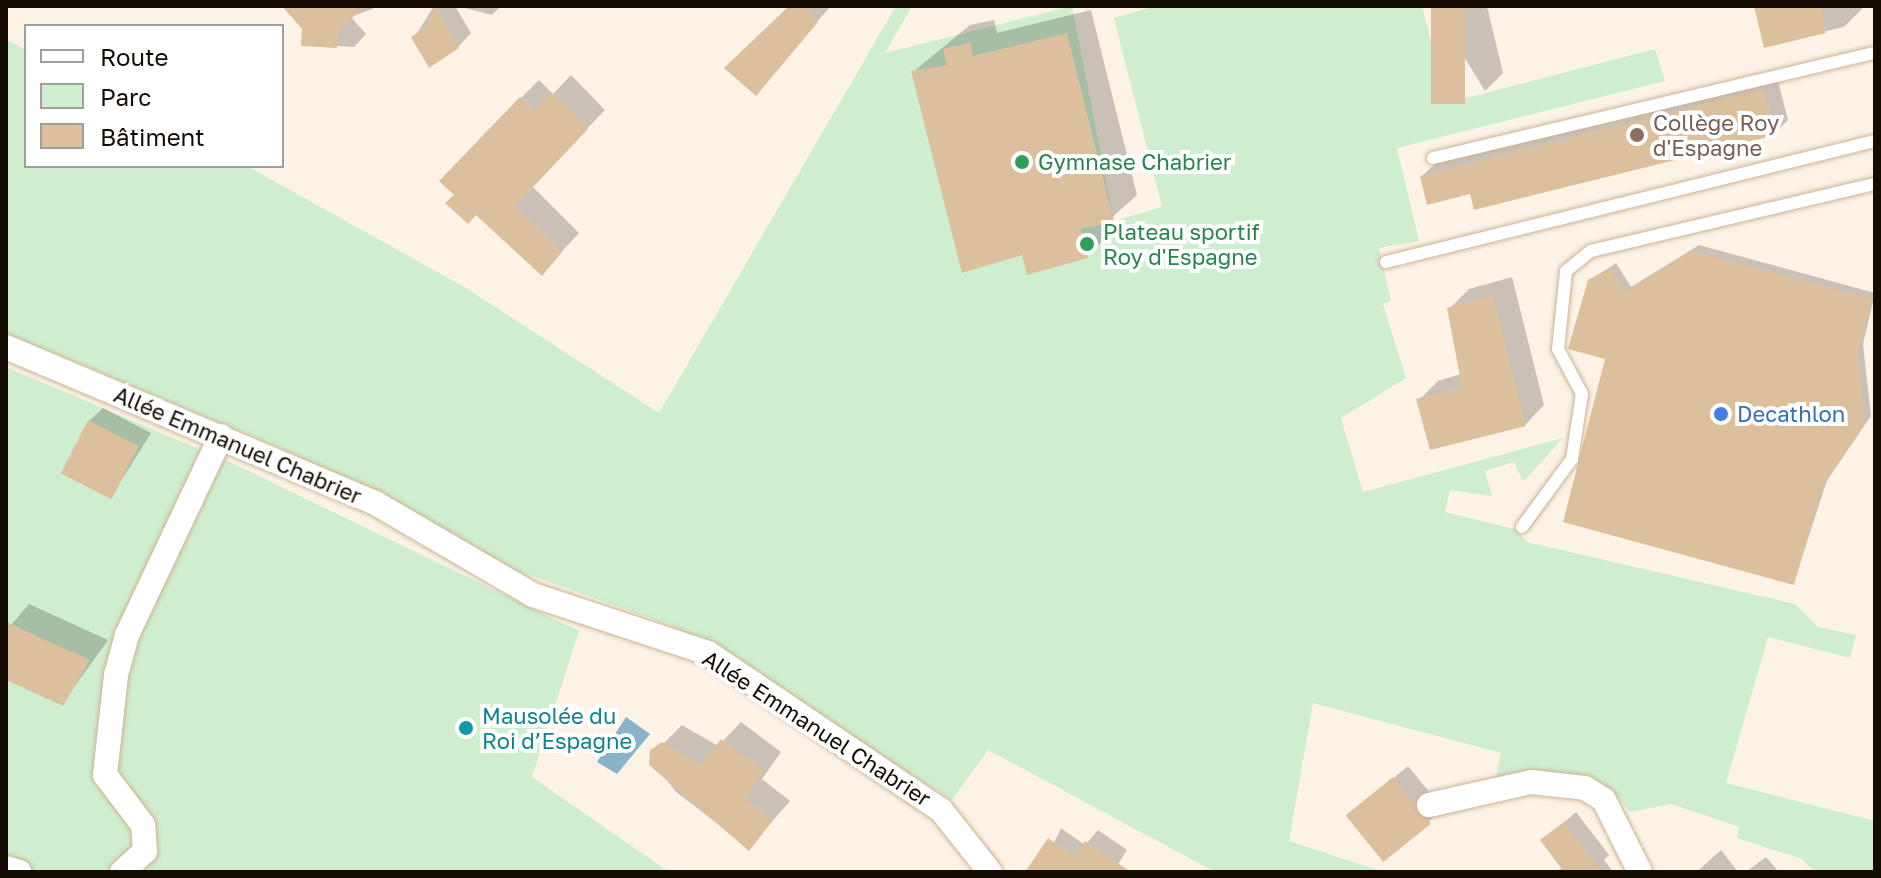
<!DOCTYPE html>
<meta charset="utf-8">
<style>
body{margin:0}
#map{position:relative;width:1881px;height:878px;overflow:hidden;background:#fcf2e6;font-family:"Golos Text",sans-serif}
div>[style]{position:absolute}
.green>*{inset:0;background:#cfeecf}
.water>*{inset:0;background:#88b3ca}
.shadow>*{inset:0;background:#0003}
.building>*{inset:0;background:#dcc09d;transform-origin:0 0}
.roads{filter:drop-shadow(0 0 2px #cbb396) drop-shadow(0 0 2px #cbb396)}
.lane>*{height:12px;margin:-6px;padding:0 6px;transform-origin:6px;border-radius:6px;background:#fff}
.street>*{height:24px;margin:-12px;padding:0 12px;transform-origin:12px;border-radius:12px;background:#fff}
.dots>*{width:22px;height:22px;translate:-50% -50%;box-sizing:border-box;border:4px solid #fff;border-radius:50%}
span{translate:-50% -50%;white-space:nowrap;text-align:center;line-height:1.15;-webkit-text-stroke:8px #fff;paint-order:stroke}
.education-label{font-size:22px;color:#785e54}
.left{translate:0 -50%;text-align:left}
.leisure-label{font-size:22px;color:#27864d}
.shop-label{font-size:22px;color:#366cbe}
.street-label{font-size:22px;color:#150c04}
.culture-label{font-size:22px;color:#0d838f}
.frame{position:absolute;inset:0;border:8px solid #150c04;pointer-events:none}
.legend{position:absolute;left:24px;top:24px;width:260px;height:144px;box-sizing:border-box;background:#fff;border:2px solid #a19e9b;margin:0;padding:10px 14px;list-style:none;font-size:24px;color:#150c04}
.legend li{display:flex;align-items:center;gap:16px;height:40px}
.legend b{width:40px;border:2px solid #a19e9b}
</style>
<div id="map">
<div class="green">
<div style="clip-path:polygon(896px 6px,912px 6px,885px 53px,1072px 6px,1114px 221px,1162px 207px,1114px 18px,1156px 6px,1422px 6px,1447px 103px,1655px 49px,1665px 81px,1397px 148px,1419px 241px,1379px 248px,1391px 301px,1383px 304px,1406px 378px,1341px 418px,1363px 492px,1563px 438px,1523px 482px,1514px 462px,1485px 471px,1492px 496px,1450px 490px,1445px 512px,1515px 529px,1527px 542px,1795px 604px,1818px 627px,1856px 635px,1850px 658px,1768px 637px,1726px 783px,1875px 821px,1875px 872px,1814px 872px,1802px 859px,1737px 838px,1739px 827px,1671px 804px,1630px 812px,1610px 788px,1585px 779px,1496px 777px,1501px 753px,1313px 703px,1289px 841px,1384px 872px,1215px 872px,988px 750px,952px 800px,673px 626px,495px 563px,299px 456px,6px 333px,6px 39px,26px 50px,26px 166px,247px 166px,466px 288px,659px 413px)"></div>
<div style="clip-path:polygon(6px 367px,232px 463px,579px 631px,532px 777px,669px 872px,6px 872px)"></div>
</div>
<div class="water">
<div style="clip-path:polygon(626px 717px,650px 734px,617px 774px,597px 762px)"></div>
</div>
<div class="shadow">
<div style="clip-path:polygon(285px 6px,380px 6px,351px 17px,366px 34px,354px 47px,303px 44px,304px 28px)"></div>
<div style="clip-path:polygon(434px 6px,455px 6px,471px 33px,458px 47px,414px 38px)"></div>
<div style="clip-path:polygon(457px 6px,501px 6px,492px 15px)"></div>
<div style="clip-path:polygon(795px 6px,829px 8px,756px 93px)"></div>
<div style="clip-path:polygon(1433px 6px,1487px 6px,1503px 73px,1485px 91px)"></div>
<div style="clip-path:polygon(1758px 6px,1865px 6px,1844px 27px,1766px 45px)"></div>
<div style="clip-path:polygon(1091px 10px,1137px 195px,1109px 220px,1112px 232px,1087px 256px,1023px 253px,913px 72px,970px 25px,994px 20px,997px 33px)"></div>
<div style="clip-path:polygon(571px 75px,605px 110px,532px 186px,579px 233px,542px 273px,456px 195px,521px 98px,539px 80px,553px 94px)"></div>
<div style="clip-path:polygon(1777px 77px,1788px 120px,1775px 133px,1472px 192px,1422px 176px,1436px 163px)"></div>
<div style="clip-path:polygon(1699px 245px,1875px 293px,1863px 344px,1871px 416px,1827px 480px,1794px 582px,1608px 358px,1590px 281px,1616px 263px,1631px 287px)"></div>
<div style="clip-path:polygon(1512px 277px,1544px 405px,1525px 425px,1419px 400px,1438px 381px,1461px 374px,1450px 308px,1469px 289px)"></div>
<div style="clip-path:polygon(103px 408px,151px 433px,111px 497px,89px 421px)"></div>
<div style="clip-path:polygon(29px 604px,108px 640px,62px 704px,6px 678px,6px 631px)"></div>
<div style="clip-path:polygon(741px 722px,781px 752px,762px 779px,790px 801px,749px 848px,675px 791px,650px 757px,682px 725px,718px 746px)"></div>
<div style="clip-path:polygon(1408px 766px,1443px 809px,1384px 860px,1363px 804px)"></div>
<div style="clip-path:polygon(1576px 812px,1609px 855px,1604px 860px,1613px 872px,1557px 872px,1563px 867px,1543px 840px)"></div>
<div style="clip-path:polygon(1061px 828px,1085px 845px,1098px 830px,1127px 850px,1113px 872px,1040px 872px)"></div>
<div style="clip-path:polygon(1721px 850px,1738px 872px,1696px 872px,1701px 868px)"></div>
<div style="clip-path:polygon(1766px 857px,1779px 872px,1746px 872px)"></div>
</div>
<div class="building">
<div style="clip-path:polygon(282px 6px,365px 6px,339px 30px,337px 48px,301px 46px,302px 29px)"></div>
<div style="clip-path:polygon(434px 6px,459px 48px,429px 68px,411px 37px,425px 28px)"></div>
<div style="clip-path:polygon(789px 6px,804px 6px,818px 22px,756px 96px,724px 68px)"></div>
<div style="left:1431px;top:6px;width:34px;height:98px"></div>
<div style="clip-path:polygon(1754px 6px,1820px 6px,1826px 33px,1764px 48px)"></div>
<div style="clip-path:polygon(1067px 33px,1114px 222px,1081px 229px,1088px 258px,1027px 275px,1022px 255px,962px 273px,911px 71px,947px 65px,943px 49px,970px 43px,973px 56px)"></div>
<div style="clip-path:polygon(1764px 89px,1776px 135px,1474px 210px,1470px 194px,1427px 205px,1420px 176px)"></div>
<div style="clip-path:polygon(551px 92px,588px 129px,515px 206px,562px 252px,542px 276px,476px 215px,468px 224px,445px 203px,454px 195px,439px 181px,520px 97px,534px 111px)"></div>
<div style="clip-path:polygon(1691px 251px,1872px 299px,1858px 352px,1865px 424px,1822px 488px,1794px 585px,1563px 522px,1605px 359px,1568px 349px,1588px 280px,1609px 268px,1624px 292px)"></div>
<div style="clip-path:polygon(1493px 295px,1526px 426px,1430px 450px,1416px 399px,1462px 387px,1447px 308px)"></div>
<div style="left:88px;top:420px;width:57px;height:60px;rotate:27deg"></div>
<div style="clip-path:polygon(6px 622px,90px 660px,63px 706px,6px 680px)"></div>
<div style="clip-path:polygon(721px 739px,764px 771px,745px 799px,773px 820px,749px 851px,649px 765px,650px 750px,662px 742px,701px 765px)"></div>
<div style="left:1393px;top:777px;width:60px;height:61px;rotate:51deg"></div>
<div style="clip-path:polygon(1564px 822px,1602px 872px,1564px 872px,1540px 840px)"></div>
<div style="clip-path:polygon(1048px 838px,1075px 857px,1085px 841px,1131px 872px,1025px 872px)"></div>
</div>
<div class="roads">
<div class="lane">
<div style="left:1433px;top:158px;width:454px;rotate:-13.4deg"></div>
<div style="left:1386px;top:262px;width:504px;rotate:-13.9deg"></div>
<div style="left:1522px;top:527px;width:84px;rotate:-53.7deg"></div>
<div style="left:1572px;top:459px;width:66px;rotate:-81.3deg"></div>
<div style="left:1582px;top:394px;width:51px;rotate:-118.1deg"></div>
<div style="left:1558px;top:349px;width:78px;rotate:-84.1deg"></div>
<div style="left:1566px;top:271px;width:32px;rotate:-39deg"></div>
<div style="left:1591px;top:251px;width:292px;rotate:-13.3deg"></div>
</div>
<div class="street">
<div style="left:6px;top:347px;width:401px;rotate:22.9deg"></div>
<div style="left:375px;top:503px;width:183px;rotate:30.2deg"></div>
<div style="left:533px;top:595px;width:184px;rotate:18.3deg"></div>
<div style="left:708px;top:653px;width:281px;rotate:34deg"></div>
<div style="left:941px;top:810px;width:79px;rotate:51.7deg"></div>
<div style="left:1429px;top:805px;width:105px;rotate:-12.7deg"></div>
<div style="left:1531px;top:782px;width:54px;rotate:6.3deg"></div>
<div style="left:1585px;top:788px;width:22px;rotate:32deg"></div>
<div style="left:1604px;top:800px;width:80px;rotate:63.4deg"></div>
<div style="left:6px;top:868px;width:14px;rotate:17deg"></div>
<div style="left:122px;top:872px;width:31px;rotate:-42deg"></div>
<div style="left:145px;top:851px;width:26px;rotate:-94deg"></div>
<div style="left:143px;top:825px;width:63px;rotate:-127.2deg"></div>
<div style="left:105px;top:775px;width:101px;rotate:-83.7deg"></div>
<div style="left:116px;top:675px;width:41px;rotate:-74.6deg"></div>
<div style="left:127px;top:635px;width:220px;rotate:-64.7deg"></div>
</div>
</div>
<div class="dots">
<div style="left:1637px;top:135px;background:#8d6e63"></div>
<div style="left:1022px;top:162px;background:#2e9e5b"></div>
<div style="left:1087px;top:244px;background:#2e9e5b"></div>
<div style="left:1721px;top:414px;background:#3f7fe0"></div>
<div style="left:466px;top:728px;background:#0f9aa8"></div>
</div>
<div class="education-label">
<span class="left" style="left:1653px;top:135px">Collège Roy<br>d'Espagne</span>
</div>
<div class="leisure-label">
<span class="left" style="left:1038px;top:162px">Gymnase Chabrier</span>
<span class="left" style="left:1103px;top:244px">Plateau sportif<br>Roy d'Espagne</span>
</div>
<div class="shop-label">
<span class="left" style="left:1737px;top:414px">Decathlon</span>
</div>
<div class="street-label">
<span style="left:238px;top:445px;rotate:23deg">Allée Emmanuel Chabrier</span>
<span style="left:817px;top:728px;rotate:33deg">Allée Emmanuel Chabrier</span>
</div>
<div class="culture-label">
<span class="left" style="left:482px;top:728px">Mausolée du<br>Roi d’Espagne</span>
</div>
<div class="frame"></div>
<ul class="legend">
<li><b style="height:10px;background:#fff"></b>Route</li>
<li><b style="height:22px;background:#cfeecf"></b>Parc</li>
<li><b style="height:22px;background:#dcc09d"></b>Bâtiment</li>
</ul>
</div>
